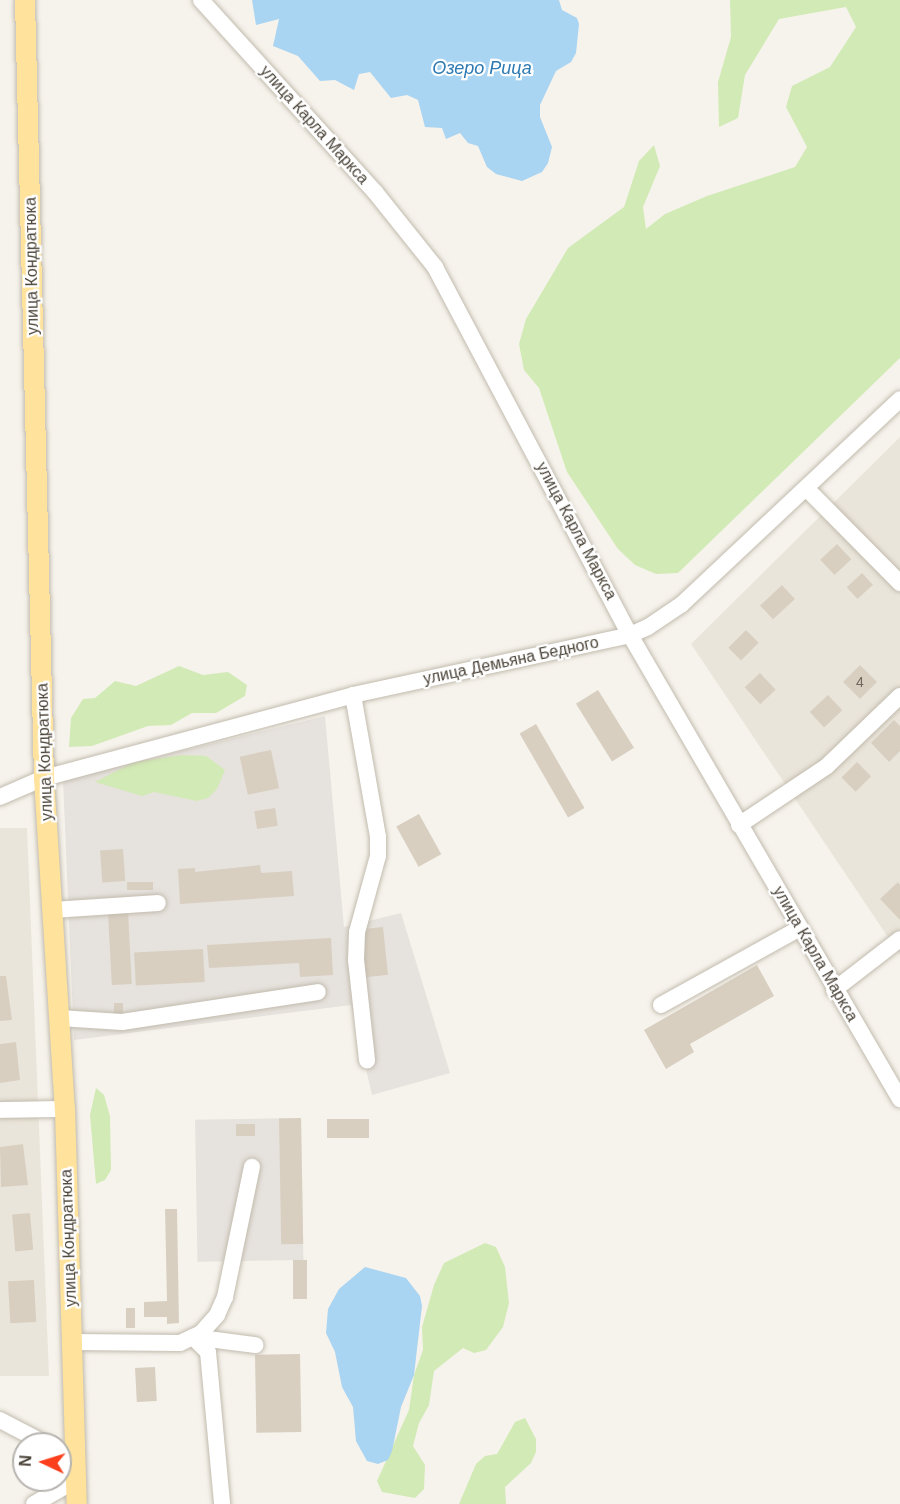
<!DOCTYPE html>
<meta charset="utf-8">
<style>
body{margin:0}
#map{position:relative;width:900px;height:1504px;overflow:hidden;background:#f6f3ec;font-family:Arial,sans-serif}
div>[style]{position:absolute}
.residential>*{inset:0;background:#eae5da}
.industrial>*{inset:0;background:#e6e2dd;transform-origin:0 0}
.green>*{inset:0;background:#d2eab5}
.water>*{inset:0;background:#a9d4f2}
.building>*{inset:0;background:#d8cfc1;transform-origin:0 0}
.roads{filter:drop-shadow(0 0 2px #c2bbae) drop-shadow(0 0 2px #c2bbae)}
.minor>*{height:16px;margin:-8px;padding:0 8px;transform-origin:8px;border-radius:8px;background:#fff}
.major>*{height:20px;margin:-10px;padding:0 10px;transform-origin:10px;border-radius:10px;background:#ffe39c}
span{translate:-50% -50%;white-space:nowrap;text-align:center;line-height:1.15;-webkit-text-stroke:4.5px #fff;paint-order:stroke}
.number-label{font-size:14px;color:#6e675b}
.number-label span{-webkit-text-stroke-width:0}
.street-label{font-size:16px;color:#4b4439}
.water-label{font-size:18px;color:#2e7ab2;font-style:italic}
.north{position:absolute;left:12px;top:1432px;width:60px;height:60px;box-sizing:border-box;background:#fff;border:2px solid #b7b4b0;border-radius:50%;rotate:274deg;font-size:16px;font-weight:700;line-height:24px;text-align:center;color:#4b4439}
.north::after{content:'';display:block;margin:auto;width:21px;height:27px;background:#fc3f1d;clip-path:polygon(50% 0,100% 100%,50% 72%,0 100%)}
</style>
<div id="map">
<div class="residential">
<div style="clip-path:polygon(900px 437px,900px 955px,691px 644px)"></div>
<div style="clip-path:polygon(0 828px,27px 828px,49px 1376px,0 1376px)"></div>
</div>
<div class="industrial">
<div style="clip-path:polygon(325px 716px,344px 927px,401px 913px,450px 1073px,372px 1095px,351px 1005px,74px 1040px,63px 780px)"></div>
<div style="left:301px;top:1118px;width:142px;height:106px;rotate:89deg"></div>
</div>
<div class="green">
<div style="clip-path:polygon(730px 0,900px 0,900px 358px,678px 573px,656px 574px,635px 565px,618px 549px,567px 472px,539px 388px,524px 370px,519px 344px,526px 319px,568px 248px,624px 207px,639px 161px,654px 145px,660px 166px,643px 207px,646px 229px,665px 214px,707px 196px,795px 167px,807px 147px,786px 107px,792px 86px,830px 67px,856px 27px,846px 7px,779px 19px,745px 75px,738px 118px,719px 127px,718px 82px,731px 37px)"></div>
<div style="clip-path:polygon(179px 666px,203px 675px,228px 672px,247px 685px,245px 696px,216px 713px,192px 713px,171px 725px,148px 726px,92px 746px,69px 747px,71px 718px,83px 699px,95px 698px,115px 681px,136px 686px)"></div>
<div style="clip-path:polygon(182px 755px,206px 756px,225px 770px,217px 789px,208px 798px,197px 801px,154px 792px,142px 796px,95px 782px,134px 762px)"></div>
<div style="clip-path:polygon(96px 1088px,104px 1095px,110px 1116px,111px 1170px,105px 1180px,96px 1184px,90px 1115px)"></div>
<div style="clip-path:polygon(485px 1243px,496px 1247px,505px 1267px,509px 1303px,503px 1327px,486px 1350px,474px 1353px,463px 1348px,434px 1371px,429px 1405px,419px 1423px,413px 1446px,425px 1465px,424px 1489px,415px 1498px,382px 1492px,377px 1481px,409px 1410px,414px 1375px,423px 1350px,422px 1327px,434px 1285px,444px 1263px)"></div>
<div style="clip-path:polygon(525px 1418px,536px 1439px,536px 1452px,531px 1463px,505px 1487px,506px 1504px,459px 1504px,476px 1464px,485px 1456px,497px 1454px,515px 1422px)"></div>
</div>
<div class="water">
<div style="clip-path:polygon(252px 0,559px 0,562px 10px,577px 18px,579px 24px,576px 53px,571px 62px,556px 71px,540px 105px,540px 117px,552px 147px,548px 163px,542px 172px,522px 181px,496px 174px,487px 167px,478px 146px,468px 143px,460px 133px,446px 139px,442px 128px,425px 127px,418px 100px,407px 95px,391px 98px,370px 72px,359px 74px,354px 90px,335px 80px,320px 81px,298px 56px,273px 46px,279px 19px,256px 25px)"></div>
<div style="clip-path:polygon(365px 1267px,406px 1278px,420px 1296px,422px 1306px,414px 1375px,401px 1407px,392px 1451px,388px 1460px,378px 1464px,367px 1461px,356px 1441px,353px 1407px,342px 1387px,335px 1352px,326px 1333px,328px 1309px,339px 1289px)"></div>
</div>
<div class="building">
<div style="left:837px;top:544px;width:21px;height:23px;rotate:47deg"></div>
<div style="left:862px;top:573px;width:16px;height:21px;rotate:47deg"></div>
<div style="left:782px;top:585px;width:19px;height:30px;rotate:47deg"></div>
<div style="left:746px;top:630px;width:18px;height:25px;rotate:45deg"></div>
<div style="left:860px;top:665px;width:24px;height:24px;rotate:45deg"></div>
<div style="left:760px;top:673px;width:23px;height:21px;rotate:47deg"></div>
<div style="left:598px;top:690px;width:68px;height:26px;rotate:58deg"></div>
<div style="left:828px;top:695px;width:21px;height:25px;rotate:47deg"></div>
<div style="clip-path:polygon(894px 720px,900px 726px,900px 751px,889px 762px,871px 743px)"></div>
<div style="left:536px;top:724px;width:97px;height:19px;rotate:60deg"></div>
<div style="left:271px;top:750px;width:39px;height:32px;rotate:78deg"></div>
<div style="left:857px;top:762px;width:20px;height:22px;rotate:45deg"></div>
<div style="left:275px;top:808px;width:18px;height:21px;rotate:81deg"></div>
<div style="left:419px;top:814px;width:46px;height:26px;rotate:61deg"></div>
<div style="left:123px;top:849px;width:32px;height:23px;rotate:86deg"></div>
<div style="clip-path:polygon(260px 865px,261px 873px,292px 871px,294px 896px,180px 904px,178px 869px,195px 868px,195px 872px)"></div>
<div style="left:153px;top:882px;width:8px;height:26px;rotate:90deg"></div>
<div style="clip-path:polygon(898px 882px,900px 885px,900px 920px,880px 899px)"></div>
<div style="left:128px;top:912px;width:72px;height:20px;rotate:87deg"></div>
<div style="left:383px;top:927px;width:48px;height:23px;rotate:84deg"></div>
<div style="clip-path:polygon(331px 938px,333px 975px,300px 977px,299px 963px,209px 968px,207px 945px)"></div>
<div style="left:203px;top:949px;width:33px;height:69px;rotate:87deg"></div>
<div style="clip-path:polygon(757px 965px,774px 996px,690px 1044px,694px 1052px,666px 1069px,644px 1030px)"></div>
<div style="clip-path:polygon(0 976px,6px 976px,12px 1020px,0 1021px)"></div>
<div style="left:114px;top:1003px;width:9px;height:14px"></div>
<div style="clip-path:polygon(16px 1042px,20px 1080px,0 1083px,0 1044px)"></div>
<div style="left:301px;top:1118px;width:126px;height:22px;rotate:89deg"></div>
<div style="left:327px;top:1119px;width:42px;height:19px"></div>
<div style="left:236px;top:1124px;width:19px;height:12px"></div>
<div style="clip-path:polygon(23px 1144px,28px 1185px,1px 1187px,0 1147px)"></div>
<div style="clip-path:polygon(165px 1209px,177px 1209px,179px 1323px,167px 1324px,167px 1317px,144px 1317px,144px 1302px,167px 1301px)"></div>
<div style="left:30px;top:1213px;width:37px;height:18px;rotate:85deg"></div>
<div style="left:293px;top:1260px;width:14px;height:39px"></div>
<div style="left:34px;top:1280px;width:42px;height:26px;rotate:87deg"></div>
<div style="left:126px;top:1308px;width:9px;height:20px"></div>
<div style="left:300px;top:1354px;width:78px;height:45px;rotate:89deg"></div>
<div style="left:155px;top:1367px;width:34px;height:20px;rotate:87deg"></div>
</div>
<div class="roads">
<div class="minor">
<div style="left:201px;top:0;width:259px;rotate:47.8deg"></div>
<div style="left:375px;top:192px;width:96px;rotate:51.3deg"></div>
<div style="left:435px;top:267px;width:416px;rotate:62.1deg"></div>
<div style="left:630px;top:635px;width:537px;rotate:59.81deg"></div>
<div style="left:808px;top:490px;width:131px;rotate:45.3deg"></div>
<div style="left:353px;top:695px;width:144px;rotate:80deg"></div>
<div style="left:378px;top:837px;width:19px;rotate:90deg"></div>
<div style="left:378px;top:856px;width:79px;rotate:105.4deg"></div>
<div style="left:357px;top:932px;width:28px;rotate:92deg"></div>
<div style="left:356px;top:960px;width:101px;rotate:83.7deg"></div>
<div style="left:0;top:797px;width:48px;rotate:-23.4deg"></div>
<div style="left:44px;top:778px;width:320px;rotate:-15deg"></div>
<div style="left:353px;top:695px;width:283px;rotate:-12.2deg"></div>
<div style="left:630px;top:635px;width:20px;rotate:-24deg"></div>
<div style="left:648px;top:627px;width:41px;rotate:-34.1deg"></div>
<div style="left:682px;top:604px;width:299px;rotate:-43.2deg"></div>
<div style="left:739px;top:825px;width:106px;rotate:-33.8deg"></div>
<div style="left:827px;top:766px;width:101px;rotate:-43.8deg"></div>
<div style="left:53px;top:910px;width:105px;rotate:-3.8deg"></div>
<div style="left:834px;top:990px;width:83px;rotate:-37.7deg"></div>
<div style="left:661px;top:1005px;width:159px;rotate:-29deg"></div>
<div style="left:59px;top:1018px;width:63px;rotate:3.6deg"></div>
<div style="left:122px;top:1022px;width:198px;rotate:-8.7deg"></div>
<div style="left:0;top:1110px;width:65px;rotate:-0.9deg"></div>
<div style="left:193px;top:1337px;width:21px;rotate:45deg"></div>
<div style="left:208px;top:1352px;width:153px;rotate:84.7deg"></div>
<div style="left:193px;top:1337px;width:63px;rotate:7.4deg"></div>
<div style="left:73px;top:1342px;width:107px;rotate:0.5deg"></div>
<div style="left:180px;top:1343px;width:23px;rotate:-25deg"></div>
<div style="left:201px;top:1333px;width:24px;rotate:-48deg"></div>
<div style="left:217px;top:1315px;width:20px;rotate:-66deg"></div>
<div style="left:225px;top:1297px;width:133px;rotate:-78.3deg"></div>
<div style="left:0;top:1420px;width:52px;rotate:27.6deg"></div>
<div style="left:60px;top:1452px;width:17px;rotate:25deg"></div>
<div style="left:34px;top:1504px;width:48px;rotate:-29.7deg"></div>
</div>
<div class="major">
<div style="left:25px;top:0;width:778px;rotate:88.6deg"></div>
<div style="left:44px;top:778px;width:332px;rotate:86.4deg"></div>
<div style="left:65px;top:1109px;width:395px;rotate:88.3deg"></div>
</div>
</div>
<div class="number-label">
<span style="left:860px;top:682px">4</span>
</div>
<div class="street-label">
<span style="left:314px;top:125px;rotate:48deg">улица Карла Маркса</span>
<span style="left:32px;top:266px;rotate:-91deg">улица Кондратюка</span>
<span style="left:576px;top:531px;rotate:62deg">улица Карла Маркса</span>
<span style="left:511px;top:661px;rotate:-12deg">улица Демьяна Бедного</span>
<span style="left:45px;top:752px;rotate:-92deg">улица Кондратюка</span>
<span style="left:815px;top:954px;rotate:60deg">улица Карла Маркса</span>
<span style="left:69px;top:1238px;rotate:-92deg">улица Кондратюка</span>
</div>
<div class="water-label">
<span style="left:482px;top:68px">Озеро Рица</span>
</div>
<div class="north">N</div>
</div>
